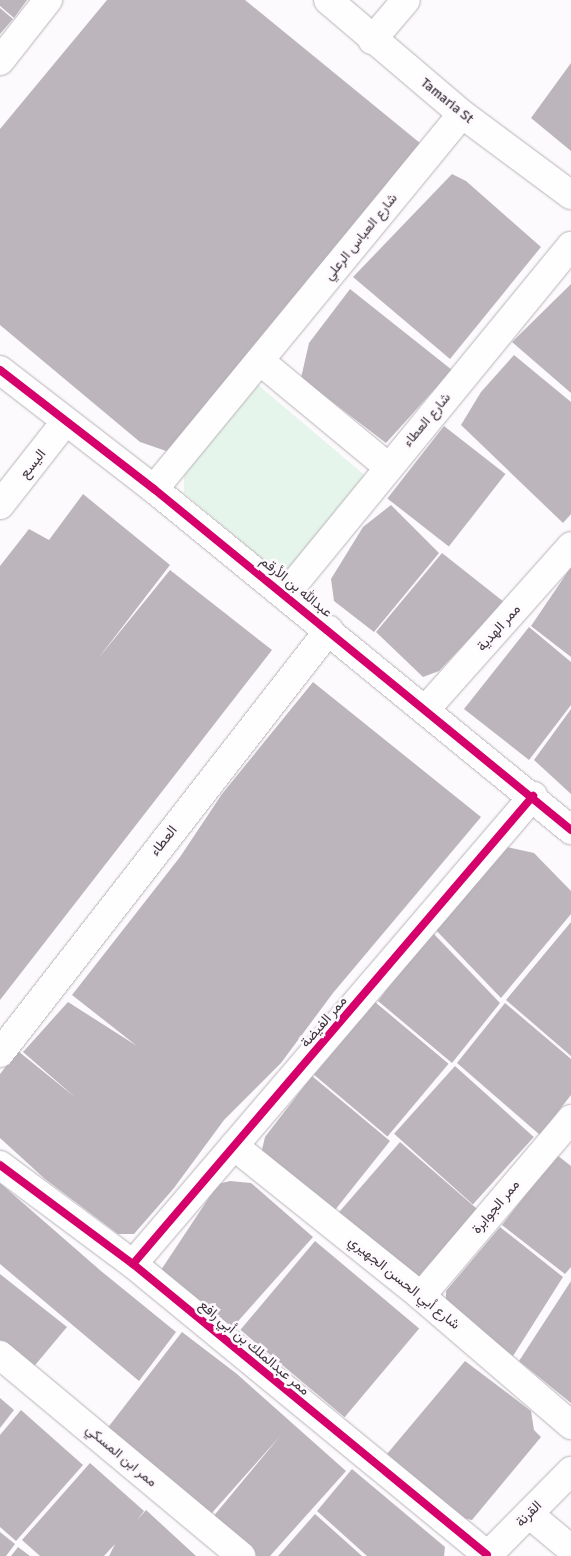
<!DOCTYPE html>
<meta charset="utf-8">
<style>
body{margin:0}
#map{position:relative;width:571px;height:1556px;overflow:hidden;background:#fcfafc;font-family:Signika,Vazirmatn,sans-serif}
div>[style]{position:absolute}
.green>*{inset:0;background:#e6f5eb}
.building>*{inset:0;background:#bcb5bc;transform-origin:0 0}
.roads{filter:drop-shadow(0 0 1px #b7b2b7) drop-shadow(0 0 1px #b7b2b7)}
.minor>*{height:28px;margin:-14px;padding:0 14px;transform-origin:14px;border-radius:14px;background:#fffeff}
.cycleway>*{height:8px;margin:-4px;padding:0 4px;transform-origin:4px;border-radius:4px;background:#d6006c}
span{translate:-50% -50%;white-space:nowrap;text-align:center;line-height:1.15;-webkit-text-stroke:5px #fdf9fd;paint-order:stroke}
.street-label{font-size:14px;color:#3f363f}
</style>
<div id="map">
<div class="green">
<div style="clip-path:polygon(257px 384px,368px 478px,284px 578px,184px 493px,184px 471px)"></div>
</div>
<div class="building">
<div style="clip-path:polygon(0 0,27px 0,14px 18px,0 6px)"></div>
<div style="clip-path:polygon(107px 0,245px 0,420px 143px,169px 452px,140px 442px,0 325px,0 129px)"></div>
<div style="clip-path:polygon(0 8px,13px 19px,0 34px)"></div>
<div style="clip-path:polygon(571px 63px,571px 151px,531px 118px)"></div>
<div style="clip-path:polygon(452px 174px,466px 181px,541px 247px,450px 359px,353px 277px)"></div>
<div style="clip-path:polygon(571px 284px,571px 393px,512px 342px)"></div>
<div style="clip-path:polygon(350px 289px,452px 370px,386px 443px,301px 378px,309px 343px)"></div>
<div style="clip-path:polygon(514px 355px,571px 402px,571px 514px,563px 523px,461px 425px,481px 392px)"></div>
<div style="left:444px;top:426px;width:78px;height:92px;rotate:38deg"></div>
<div style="clip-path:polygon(83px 494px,170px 565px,97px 660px,170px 570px,272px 650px,0 1000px,0 566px,29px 529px,49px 540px)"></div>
<div style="clip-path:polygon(391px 505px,439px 553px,374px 632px,334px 601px,331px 579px,363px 527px)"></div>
<div style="clip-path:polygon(442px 553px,504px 602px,439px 671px,423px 677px,376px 632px)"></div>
<div style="clip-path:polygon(571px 567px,571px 657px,531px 626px)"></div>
<div style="clip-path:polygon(529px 627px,571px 662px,571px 705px,529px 760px,464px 709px)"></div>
<div style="clip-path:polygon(313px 682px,481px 817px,333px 993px,281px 1063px,224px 1120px,174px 1188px,134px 1234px,118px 1234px,45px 1179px,0 1138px,0 1074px,18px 1051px,76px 1098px,23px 1052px,68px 1002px,137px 1046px,72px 995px,180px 857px,222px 794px)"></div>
<div style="clip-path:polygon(571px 709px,571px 794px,534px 760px)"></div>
<div style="clip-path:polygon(507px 847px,534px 853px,571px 891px,571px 914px,501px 998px,432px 926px,492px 853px)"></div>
<div style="clip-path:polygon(571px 922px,571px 1056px,506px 1000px)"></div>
<div style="clip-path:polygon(431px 931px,500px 1003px,452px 1063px,378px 1001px)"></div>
<div style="left:375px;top:1002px;width:96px;height:95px;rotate:40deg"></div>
<div style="clip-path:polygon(505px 1003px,571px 1059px,571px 1095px,540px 1135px,457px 1063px)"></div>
<div style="left:455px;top:1066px;width:106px;height:91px;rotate:42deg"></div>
<div style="clip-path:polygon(312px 1076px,390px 1141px,335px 1210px,261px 1154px,265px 1137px)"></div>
<div style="left:400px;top:1142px;width:103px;height:95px;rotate:41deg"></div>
<div style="clip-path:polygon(557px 1155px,571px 1166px,571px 1267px,565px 1274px,502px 1225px)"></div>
<div style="clip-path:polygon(230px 1181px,251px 1183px,313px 1237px,232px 1328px,161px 1270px,218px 1184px)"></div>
<div style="clip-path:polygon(0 1183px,101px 1271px,176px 1332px,139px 1381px,0 1264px)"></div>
<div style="clip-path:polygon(500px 1227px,563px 1277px,513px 1356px,446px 1303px,446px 1291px)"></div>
<div style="left:315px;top:1241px;width:136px;height:116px;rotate:40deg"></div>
<div style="clip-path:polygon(0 1274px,67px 1327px,31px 1370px,0 1345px)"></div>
<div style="clip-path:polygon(571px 1281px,571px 1403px,519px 1361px)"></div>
<div style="clip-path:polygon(182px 1332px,237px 1374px,346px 1471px,270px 1556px,257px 1556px,212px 1518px,281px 1435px,211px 1514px,106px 1430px)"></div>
<div style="clip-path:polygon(465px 1361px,531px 1411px,534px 1430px,541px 1437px,472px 1520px,462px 1518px,387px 1454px)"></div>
<div style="clip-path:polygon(0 1398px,14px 1410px,0 1428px)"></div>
<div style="clip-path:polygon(21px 1410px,83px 1465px,16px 1541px,0 1527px,0 1435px)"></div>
<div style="clip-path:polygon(90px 1463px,144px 1511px,137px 1520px,146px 1510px,196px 1556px,109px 1556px,115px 1544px,104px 1556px,40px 1556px,22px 1540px)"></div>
<div style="clip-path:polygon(352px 1469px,445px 1547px,444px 1556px,367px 1556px,317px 1511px)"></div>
<div style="clip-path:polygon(315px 1514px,362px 1556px,278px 1556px)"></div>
<div style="clip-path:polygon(0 1532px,15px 1544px,6px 1556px,0 1556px)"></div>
<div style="clip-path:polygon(18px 1547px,30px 1556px,11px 1556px)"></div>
</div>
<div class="roads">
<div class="minor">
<div style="left:328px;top:0;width:176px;rotate:40.4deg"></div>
<div style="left:462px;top:114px;width:136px;rotate:36.6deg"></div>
<div style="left:372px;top:40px;width:52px;rotate:-49.6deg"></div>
<div style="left:0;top:61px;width:78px;rotate:-51.8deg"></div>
<div style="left:260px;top:361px;width:166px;rotate:39.6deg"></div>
<div style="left:0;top:370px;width:195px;rotate:37.7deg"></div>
<div style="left:154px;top:489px;width:539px;rotate:39.27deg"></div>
<div style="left:154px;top:489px;width:485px;rotate:-50.6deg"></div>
<div style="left:0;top:505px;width:105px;rotate:-51.9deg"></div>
<div style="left:285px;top:595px;width:451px;rotate:-50.7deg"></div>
<div style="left:426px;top:709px;width:218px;rotate:-48.3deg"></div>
<div style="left:0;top:1053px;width:536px;rotate:-52.13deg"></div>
<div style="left:234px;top:1146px;width:240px;rotate:38.7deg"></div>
<div style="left:421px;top:1296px;width:198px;rotate:40.7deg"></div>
<div style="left:0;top:1165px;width:166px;rotate:36.7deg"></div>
<div style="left:133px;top:1264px;width:458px;rotate:39.4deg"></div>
<div style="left:133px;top:1264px;width:616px;rotate:-49.48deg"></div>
<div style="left:421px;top:1296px;width:232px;rotate:-49.7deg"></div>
<div style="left:0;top:1355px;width:314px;rotate:39.8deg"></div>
<div style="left:529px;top:1514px;width:55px;rotate:39.8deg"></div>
<div style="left:487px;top:1556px;width:120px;rotate:-45.3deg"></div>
</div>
</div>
<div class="cycleway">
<div style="left:0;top:370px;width:195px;rotate:37.7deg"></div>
<div style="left:154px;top:489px;width:539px;rotate:39.27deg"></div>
<div style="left:0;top:1165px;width:166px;rotate:36.7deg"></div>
<div style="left:133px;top:1264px;width:458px;rotate:39.4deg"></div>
<div style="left:133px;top:1264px;width:616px;rotate:-49.48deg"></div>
</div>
<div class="street-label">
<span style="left:447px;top:101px;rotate:39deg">Tamaria St</span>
<span style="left:361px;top:237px;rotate:-51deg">شارع العباس الرعلي</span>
<span style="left:427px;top:420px;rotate:-50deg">شارع العطاء</span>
<span style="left:33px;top:464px;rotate:-52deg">اليسع</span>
<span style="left:296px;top:587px;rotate:39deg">عبدالله بن الأرقم</span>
<span style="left:499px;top:628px;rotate:-48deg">ممر الهدية</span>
<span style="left:164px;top:841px;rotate:-52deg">العطاء</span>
<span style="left:324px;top:1022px;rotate:-49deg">ممر الفيضة</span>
<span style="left:496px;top:1207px;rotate:-50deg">ممر الجوابرة</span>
<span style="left:404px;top:1283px;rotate:39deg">شارع أبي الحسن الجهيري</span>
<span style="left:254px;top:1348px;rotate:40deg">ممر عبدالملك بن أبي رافع</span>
<span style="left:121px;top:1456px;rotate:40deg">ممر ابن المسكي</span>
<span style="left:529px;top:1514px;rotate:-45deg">القرنة</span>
</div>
</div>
